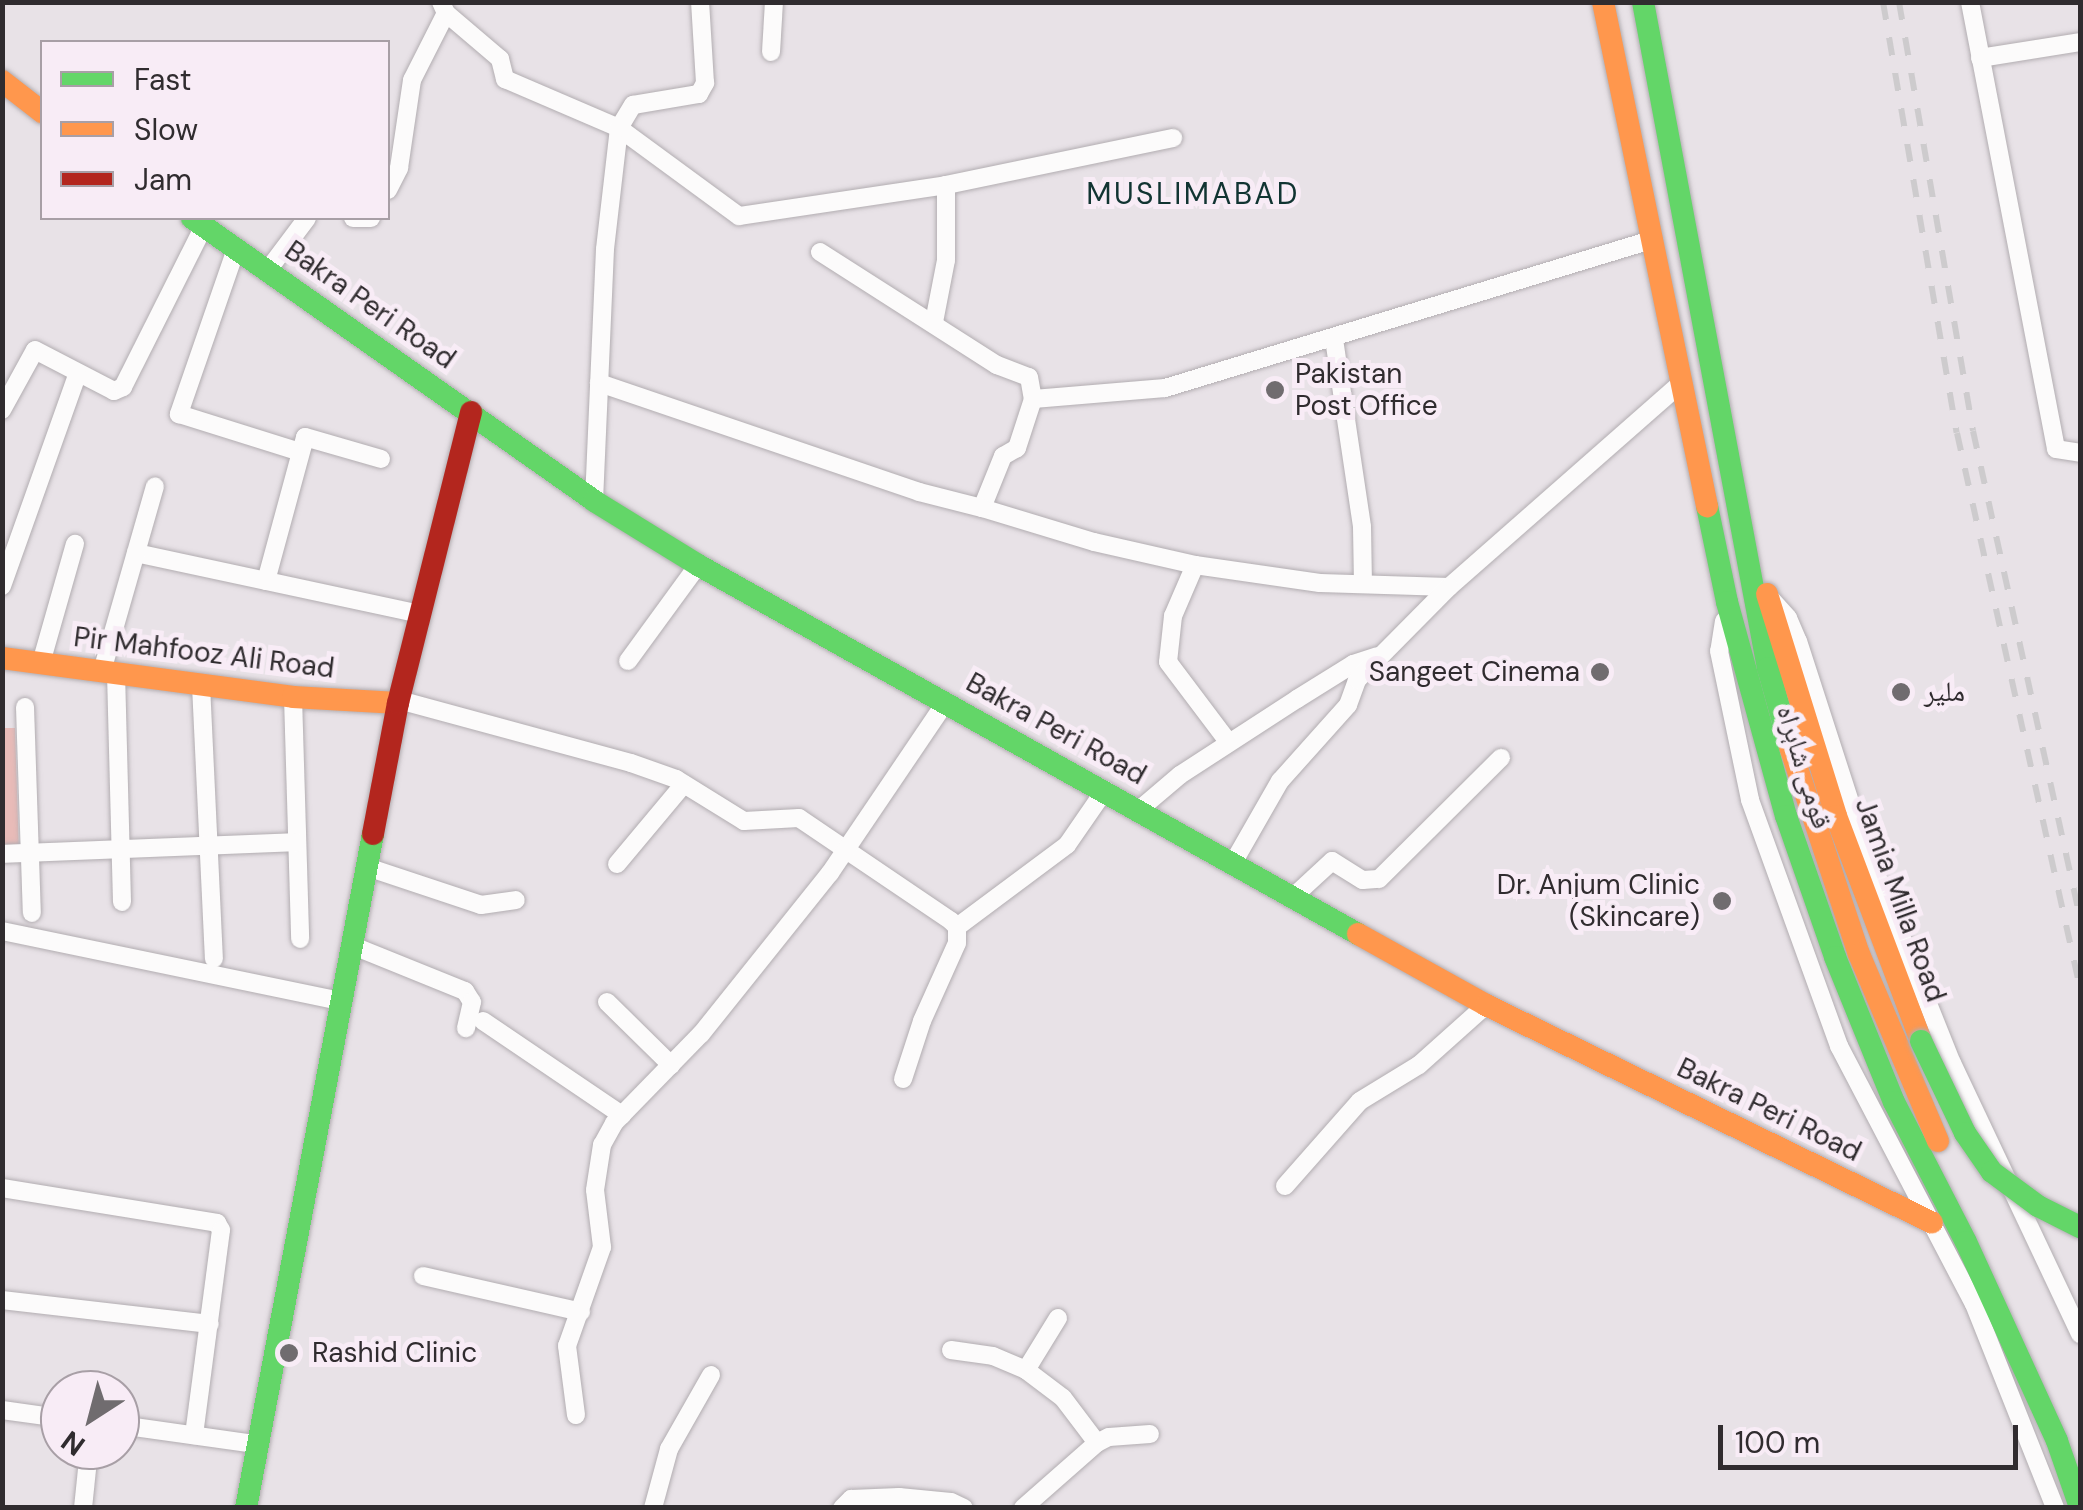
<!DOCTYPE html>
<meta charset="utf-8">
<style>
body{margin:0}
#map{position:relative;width:2083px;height:1510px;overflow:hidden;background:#e8e2e7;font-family:"DM Sans","Noto Naskh Arabic",sans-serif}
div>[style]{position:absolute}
.green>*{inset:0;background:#e8bbb8}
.roads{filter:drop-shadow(0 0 2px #b2adb1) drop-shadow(0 0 2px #b2adb1)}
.street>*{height:18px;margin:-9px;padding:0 9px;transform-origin:9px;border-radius:9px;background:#fcfbfb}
.fast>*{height:22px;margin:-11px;padding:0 11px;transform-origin:11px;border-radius:11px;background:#63d668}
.slow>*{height:22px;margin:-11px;padding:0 11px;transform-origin:11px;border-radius:11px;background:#ff974d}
.jam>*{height:22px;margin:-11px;padding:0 11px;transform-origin:11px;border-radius:11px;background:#b3261e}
.rail>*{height:6px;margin-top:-3px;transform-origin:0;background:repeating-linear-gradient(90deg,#cdcbcd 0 18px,transparent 0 36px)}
.bridges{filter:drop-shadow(0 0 2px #b2adb1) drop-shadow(0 0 2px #b2adb1)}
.fast-bridge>*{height:22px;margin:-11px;padding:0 11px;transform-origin:11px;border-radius:11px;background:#63d668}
.dots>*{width:28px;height:28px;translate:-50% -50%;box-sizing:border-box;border:5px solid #f8ecf6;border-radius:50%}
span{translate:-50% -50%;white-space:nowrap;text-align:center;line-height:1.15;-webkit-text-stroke:10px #f8ecf6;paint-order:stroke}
.street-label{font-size:28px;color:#302c2f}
.poi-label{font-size:28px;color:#302c2f}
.left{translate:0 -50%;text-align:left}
.right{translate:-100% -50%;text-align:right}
.neighbourhood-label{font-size:30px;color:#113432;letter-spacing:2.5px}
.frame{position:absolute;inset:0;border:5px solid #302c2f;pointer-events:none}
.legend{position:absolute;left:40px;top:40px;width:350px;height:180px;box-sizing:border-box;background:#f8ecf6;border:2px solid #a89fa6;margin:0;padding:12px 18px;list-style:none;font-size:30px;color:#302c2f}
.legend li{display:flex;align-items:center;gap:20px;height:50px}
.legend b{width:50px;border:2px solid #a89fa6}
.north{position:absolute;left:40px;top:1370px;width:100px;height:100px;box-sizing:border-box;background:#f8ecf6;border:2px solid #a89fa6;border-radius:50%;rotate:216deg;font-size:28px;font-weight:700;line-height:40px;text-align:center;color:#302c2f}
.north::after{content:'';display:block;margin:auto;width:35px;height:45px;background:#706c6f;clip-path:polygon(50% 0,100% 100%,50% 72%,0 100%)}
.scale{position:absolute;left:1718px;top:1425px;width:300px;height:45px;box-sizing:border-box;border:5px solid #302c2f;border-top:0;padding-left:12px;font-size:30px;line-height:35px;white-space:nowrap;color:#302c2f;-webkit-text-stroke:8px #f8ecf6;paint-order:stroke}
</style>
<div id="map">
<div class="green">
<div style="clip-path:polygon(2px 728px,15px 728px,19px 853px,3px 853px)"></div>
</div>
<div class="roads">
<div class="street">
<div style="left:441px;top:2px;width:12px;rotate:66deg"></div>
<div style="left:446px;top:13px;width:71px;rotate:40.4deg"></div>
<div style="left:500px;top:59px;width:21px;rotate:76deg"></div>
<div style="left:505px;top:79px;width:124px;rotate:23.3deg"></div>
<div style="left:619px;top:128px;width:149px;rotate:36.3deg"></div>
<div style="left:739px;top:216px;width:209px;rotate:-8.5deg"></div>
<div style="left:946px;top:185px;width:232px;rotate:-11.7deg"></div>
<div style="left:1970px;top:2px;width:455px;rotate:79.1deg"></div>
<div style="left:2056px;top:449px;width:24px;rotate:9deg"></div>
<div style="left:771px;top:52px;width:50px;rotate:-86.6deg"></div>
<div style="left:1980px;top:58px;width:101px;rotate:-9.1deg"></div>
<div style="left:388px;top:190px;width:25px;rotate:-63deg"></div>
<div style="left:399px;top:168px;width:89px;rotate:-81.6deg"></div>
<div style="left:412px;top:80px;width:75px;rotate:-63.1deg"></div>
<div style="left:353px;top:218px;width:18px"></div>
<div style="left:1651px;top:240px;width:508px;rotate:163.06deg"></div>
<div style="left:1165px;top:388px;width:132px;rotate:175.2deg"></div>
<div style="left:1033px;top:399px;width:52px;rotate:108.1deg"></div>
<div style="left:1017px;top:448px;width:16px;rotate:150deg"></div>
<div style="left:1003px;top:456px;width:56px;rotate:112deg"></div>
<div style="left:982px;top:508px;width:117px;rotate:16.9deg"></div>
<div style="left:1094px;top:542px;width:104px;rotate:12.8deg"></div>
<div style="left:1195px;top:565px;width:126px;rotate:8.2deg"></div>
<div style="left:1320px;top:583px;width:129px;rotate:1.8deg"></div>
<div style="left:1449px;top:587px;width:309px;rotate:-41.3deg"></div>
<div style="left:236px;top:249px;width:175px;rotate:109.1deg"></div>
<div style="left:179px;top:414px;width:127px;rotate:17.4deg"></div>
<div style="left:820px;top:252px;width:210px;rotate:32.6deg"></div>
<div style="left:997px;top:365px;width:34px;rotate:21deg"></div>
<div style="left:1029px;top:377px;width:22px;rotate:80deg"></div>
<div style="left:268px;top:270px;width:65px;rotate:-53.1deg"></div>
<div style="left:934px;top:322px;width:63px;rotate:-79deg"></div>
<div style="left:946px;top:260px;width:75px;rotate:-90deg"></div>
<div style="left:1334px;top:339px;width:190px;rotate:81.5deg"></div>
<div style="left:1362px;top:527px;width:57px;rotate:89deg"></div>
<div style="left:599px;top:383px;width:338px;rotate:18.8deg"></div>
<div style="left:919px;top:492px;width:65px;rotate:14.3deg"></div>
<div style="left:2px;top:410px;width:68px;rotate:-61.2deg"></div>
<div style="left:35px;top:350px;width:89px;rotate:27.4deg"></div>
<div style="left:114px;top:391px;width:10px;rotate:-24deg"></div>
<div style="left:123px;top:387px;width:180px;rotate:-63.3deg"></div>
<div style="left:594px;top:501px;width:252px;rotate:-87.5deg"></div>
<div style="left:605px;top:249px;width:122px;rotate:-83.4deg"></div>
<div style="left:619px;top:128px;width:27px;rotate:-59deg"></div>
<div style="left:633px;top:105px;width:67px;rotate:-9.5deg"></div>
<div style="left:699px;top:94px;width:13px;rotate:-61deg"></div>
<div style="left:705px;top:83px;width:81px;rotate:-93.5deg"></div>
<div style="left:136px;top:553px;width:290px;rotate:12.1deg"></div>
<div style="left:1195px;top:565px;width:56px;rotate:113.3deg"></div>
<div style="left:1173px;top:616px;width:46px;rotate:96.2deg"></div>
<div style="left:1168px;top:662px;width:101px;rotate:53deg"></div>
<div style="left:266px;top:581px;width:149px;rotate:-74.8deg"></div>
<div style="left:305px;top:437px;width:79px;rotate:16.1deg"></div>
<div style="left:2px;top:586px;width:224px;rotate:-70.4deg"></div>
<div style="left:1771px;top:599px;width:25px;rotate:48deg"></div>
<div style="left:1788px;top:618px;width:25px;rotate:67deg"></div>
<div style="left:1798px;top:641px;width:205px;rotate:72.1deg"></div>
<div style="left:1861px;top:836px;width:245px;rotate:68.2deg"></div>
<div style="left:1952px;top:1063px;width:300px;rotate:64.7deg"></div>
<div style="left:1724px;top:621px;width:30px;rotate:99deg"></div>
<div style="left:1719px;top:651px;width:152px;rotate:78.2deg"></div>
<div style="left:1750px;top:800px;width:262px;rotate:70.1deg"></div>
<div style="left:1839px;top:1046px;width:291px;rotate:62.4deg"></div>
<div style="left:1974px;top:1304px;width:219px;rotate:68.3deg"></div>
<div style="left:628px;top:661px;width:119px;rotate:-53.9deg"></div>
<div style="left:41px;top:663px;width:124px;rotate:-74.1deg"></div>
<div style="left:102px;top:671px;width:192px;rotate:-74deg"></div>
<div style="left:116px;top:673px;width:229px;rotate:88.5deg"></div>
<div style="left:201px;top:685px;width:274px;rotate:87.3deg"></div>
<div style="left:293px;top:697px;width:242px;rotate:88.3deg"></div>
<div style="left:399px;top:700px;width:240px;rotate:15.2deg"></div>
<div style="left:631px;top:763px;width:48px;rotate:19.6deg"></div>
<div style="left:676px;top:779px;width:80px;rotate:31.7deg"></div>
<div style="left:744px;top:821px;width:55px;rotate:-3.1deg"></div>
<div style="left:799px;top:818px;width:184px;rotate:34.1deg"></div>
<div style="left:951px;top:921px;width:8px;rotate:45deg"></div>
<div style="left:957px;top:927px;width:16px;rotate:90deg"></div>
<div style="left:957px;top:943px;width:85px;rotate:114.2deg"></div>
<div style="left:922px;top:1021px;width:61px;rotate:108.1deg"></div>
<div style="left:25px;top:707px;width:206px;rotate:88.1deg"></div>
<div style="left:1140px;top:809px;width:52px;rotate:-40.4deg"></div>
<div style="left:1180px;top:775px;width:140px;rotate:-33deg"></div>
<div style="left:1297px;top:699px;width:66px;rotate:-32deg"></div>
<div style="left:1353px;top:664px;width:25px;rotate:-18deg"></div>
<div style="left:2px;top:854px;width:295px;rotate:-2.3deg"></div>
<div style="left:1233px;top:863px;width:95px;rotate:-60.2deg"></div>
<div style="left:1280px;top:781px;width:102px;rotate:-48.2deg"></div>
<div style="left:1348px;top:705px;width:27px;rotate:-70deg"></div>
<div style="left:1357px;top:680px;width:131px;rotate:-45.3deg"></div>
<div style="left:617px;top:864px;width:104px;rotate:-50.1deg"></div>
<div style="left:367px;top:867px;width:120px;rotate:18.4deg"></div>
<div style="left:481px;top:905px;width:35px;rotate:-8deg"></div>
<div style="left:1293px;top:897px;width:53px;rotate:-42.7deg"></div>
<div style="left:1332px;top:861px;width:36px;rotate:32deg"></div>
<div style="left:1363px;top:880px;width:16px;rotate:-4deg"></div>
<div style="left:1379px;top:879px;width:172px;rotate:-44.8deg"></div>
<div style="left:957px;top:927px;width:137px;rotate:-36.7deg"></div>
<div style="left:1067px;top:845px;width:67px;rotate:-55.4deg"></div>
<div style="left:2px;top:931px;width:346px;rotate:11.7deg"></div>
<div style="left:351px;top:945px;width:123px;rotate:22deg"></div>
<div style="left:465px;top:991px;width:13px;rotate:58deg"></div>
<div style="left:472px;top:1002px;width:27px;rotate:103deg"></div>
<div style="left:607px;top:1002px;width:90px;rotate:44.5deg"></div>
<div style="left:483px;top:1021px;width:168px;rotate:34.1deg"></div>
<div style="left:1285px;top:1186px;width:113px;rotate:-48.6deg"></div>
<div style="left:1360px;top:1101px;width:69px;rotate:-31.4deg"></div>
<div style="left:1419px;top:1065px;width:90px;rotate:-41.8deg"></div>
<div style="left:2px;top:1188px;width:218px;rotate:9.2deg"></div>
<div style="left:217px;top:1223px;width:8px;rotate:60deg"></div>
<div style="left:221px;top:1230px;width:207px;rotate:97.5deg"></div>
<div style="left:423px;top:1276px;width:162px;rotate:12.8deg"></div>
<div style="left:2px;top:1300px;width:209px;rotate:6.6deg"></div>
<div style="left:951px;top:1350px;width:42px;rotate:8.1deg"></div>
<div style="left:993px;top:1356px;width:36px;rotate:23deg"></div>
<div style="left:1026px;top:1370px;width:46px;rotate:37.1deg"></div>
<div style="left:1063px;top:1398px;width:56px;rotate:52.9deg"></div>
<div style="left:1026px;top:1370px;width:61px;rotate:-58.4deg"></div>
<div style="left:2px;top:1410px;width:59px;rotate:7.9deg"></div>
<div style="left:576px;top:1415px;width:70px;rotate:-97.4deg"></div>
<div style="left:567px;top:1346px;width:105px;rotate:-70.5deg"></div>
<div style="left:602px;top:1247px;width:57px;rotate:-97deg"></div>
<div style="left:595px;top:1190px;width:46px;rotate:-81.2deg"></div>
<div style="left:602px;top:1145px;width:25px;rotate:-61deg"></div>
<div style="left:614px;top:1123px;width:124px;rotate:-45.7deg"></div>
<div style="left:701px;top:1034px;width:206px;rotate:-51.3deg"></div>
<div style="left:830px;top:873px;width:205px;rotate:-55.9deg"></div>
<div style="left:120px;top:1425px;width:137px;rotate:8deg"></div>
<div style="left:83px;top:1508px;width:58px;rotate:-84.1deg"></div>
<div style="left:653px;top:1508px;width:61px;rotate:-74.8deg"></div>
<div style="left:669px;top:1449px;width:85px;rotate:-60.4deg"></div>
<div style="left:842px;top:1508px;width:13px;rotate:-45deg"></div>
<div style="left:851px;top:1499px;width:48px;rotate:-2.4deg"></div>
<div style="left:899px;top:1497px;width:52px;rotate:5.5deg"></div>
<div style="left:951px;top:1502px;width:14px;rotate:25deg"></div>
<div style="left:1023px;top:1508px;width:98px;rotate:-41.3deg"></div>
<div style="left:1097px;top:1443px;width:13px;rotate:-27deg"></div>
<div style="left:1109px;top:1437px;width:41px;rotate:-4.2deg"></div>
</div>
<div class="fast">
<div style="left:1643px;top:2px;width:678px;rotate:79.37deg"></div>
<div style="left:1768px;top:668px;width:82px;rotate:74.4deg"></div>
<div style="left:192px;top:218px;width:492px;rotate:35.1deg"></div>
<div style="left:594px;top:501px;width:122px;rotate:31.6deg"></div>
<div style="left:698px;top:565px;width:756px;rotate:29.21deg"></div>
<div style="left:1707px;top:506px;width:98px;rotate:78.2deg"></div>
<div style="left:1727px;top:602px;width:222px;rotate:74.6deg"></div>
<div style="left:1786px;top:816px;width:149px;rotate:70.8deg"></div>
<div style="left:1835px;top:957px;width:157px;rotate:67.9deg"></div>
<div style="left:1894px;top:1102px;width:157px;rotate:62.8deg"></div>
<div style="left:1966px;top:1242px;width:219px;rotate:65.4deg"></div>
<div style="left:2057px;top:1441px;width:70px;rotate:70.8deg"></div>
<div style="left:246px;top:1508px;width:686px;rotate:-79.33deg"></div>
</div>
<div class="slow">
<div style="left:1603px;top:2px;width:515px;rotate:78.34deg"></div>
<div style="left:2px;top:81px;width:51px;rotate:37.8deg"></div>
<div style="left:1767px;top:594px;width:232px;rotate:72.7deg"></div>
<div style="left:1836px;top:816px;width:241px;rotate:69.3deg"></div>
<div style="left:2px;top:658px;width:294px;rotate:7.6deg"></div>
<div style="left:293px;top:697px;width:105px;rotate:3.3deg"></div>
<div style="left:1790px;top:747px;width:218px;rotate:71.6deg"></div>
<div style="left:1859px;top:954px;width:203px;rotate:67.1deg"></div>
<div style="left:1358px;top:934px;width:146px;rotate:29deg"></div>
<div style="left:1486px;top:1005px;width:496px;rotate:26deg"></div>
</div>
<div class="jam">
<div style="left:373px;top:834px;width:133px;rotate:-79.2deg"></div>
<div style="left:398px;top:703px;width:300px;rotate:-75.9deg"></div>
</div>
</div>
<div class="rail">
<div style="left:1883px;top:2px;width:437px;rotate:80.3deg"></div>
<div style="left:1957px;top:433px;width:568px;rotate:77.5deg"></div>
<div style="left:1899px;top:2px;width:435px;rotate:80.2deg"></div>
<div style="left:1973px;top:431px;width:497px;rotate:77.6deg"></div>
</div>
<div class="bridges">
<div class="fast-bridge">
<div style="left:1921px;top:1041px;width:102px;rotate:64.4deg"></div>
<div style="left:1965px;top:1133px;width:47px;rotate:55.3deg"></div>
<div style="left:1992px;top:1172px;width:57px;rotate:36.5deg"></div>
<div style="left:2038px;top:1206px;width:47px;rotate:26.6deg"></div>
</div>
</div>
<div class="dots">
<div style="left:1275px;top:390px;background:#706c6f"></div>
<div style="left:1600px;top:672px;background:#706c6f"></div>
<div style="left:1901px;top:692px;background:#706c6f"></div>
<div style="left:1722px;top:901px;background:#706c6f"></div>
<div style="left:289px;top:1353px;background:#706c6f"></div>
</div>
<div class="street-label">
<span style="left:370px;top:305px;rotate:35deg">Bakra Peri Road</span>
<span style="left:204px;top:653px;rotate:7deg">Pir Mahfooz Ali Road</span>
<span style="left:1056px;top:729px;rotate:29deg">Bakra Peri Road</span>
<span style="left:1804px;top:767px;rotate:73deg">قومی شاہراہ</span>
<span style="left:1900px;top:900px;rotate:70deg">Jamia Milla Road</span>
<span style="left:1769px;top:1110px;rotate:26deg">Bakra Peri Road</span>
</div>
<div class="poi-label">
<span class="left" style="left:1295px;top:390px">Pakistan<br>Post Office</span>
<span class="right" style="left:1580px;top:672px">Sangeet Cinema</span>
<span class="left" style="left:1924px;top:692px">ملیر</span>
<span class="right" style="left:1700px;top:901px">Dr. Anjum Clinic<br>(Skincare)</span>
<span class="left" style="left:312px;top:1353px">Rashid Clinic</span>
</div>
<div class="neighbourhood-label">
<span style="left:1193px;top:194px">MUSLIMABAD</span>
</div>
<div class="frame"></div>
<ul class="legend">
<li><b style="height:12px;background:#63d668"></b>Fast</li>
<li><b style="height:12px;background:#ff974d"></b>Slow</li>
<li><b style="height:12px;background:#b3261e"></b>Jam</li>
</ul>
<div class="north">N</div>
<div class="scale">100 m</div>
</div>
